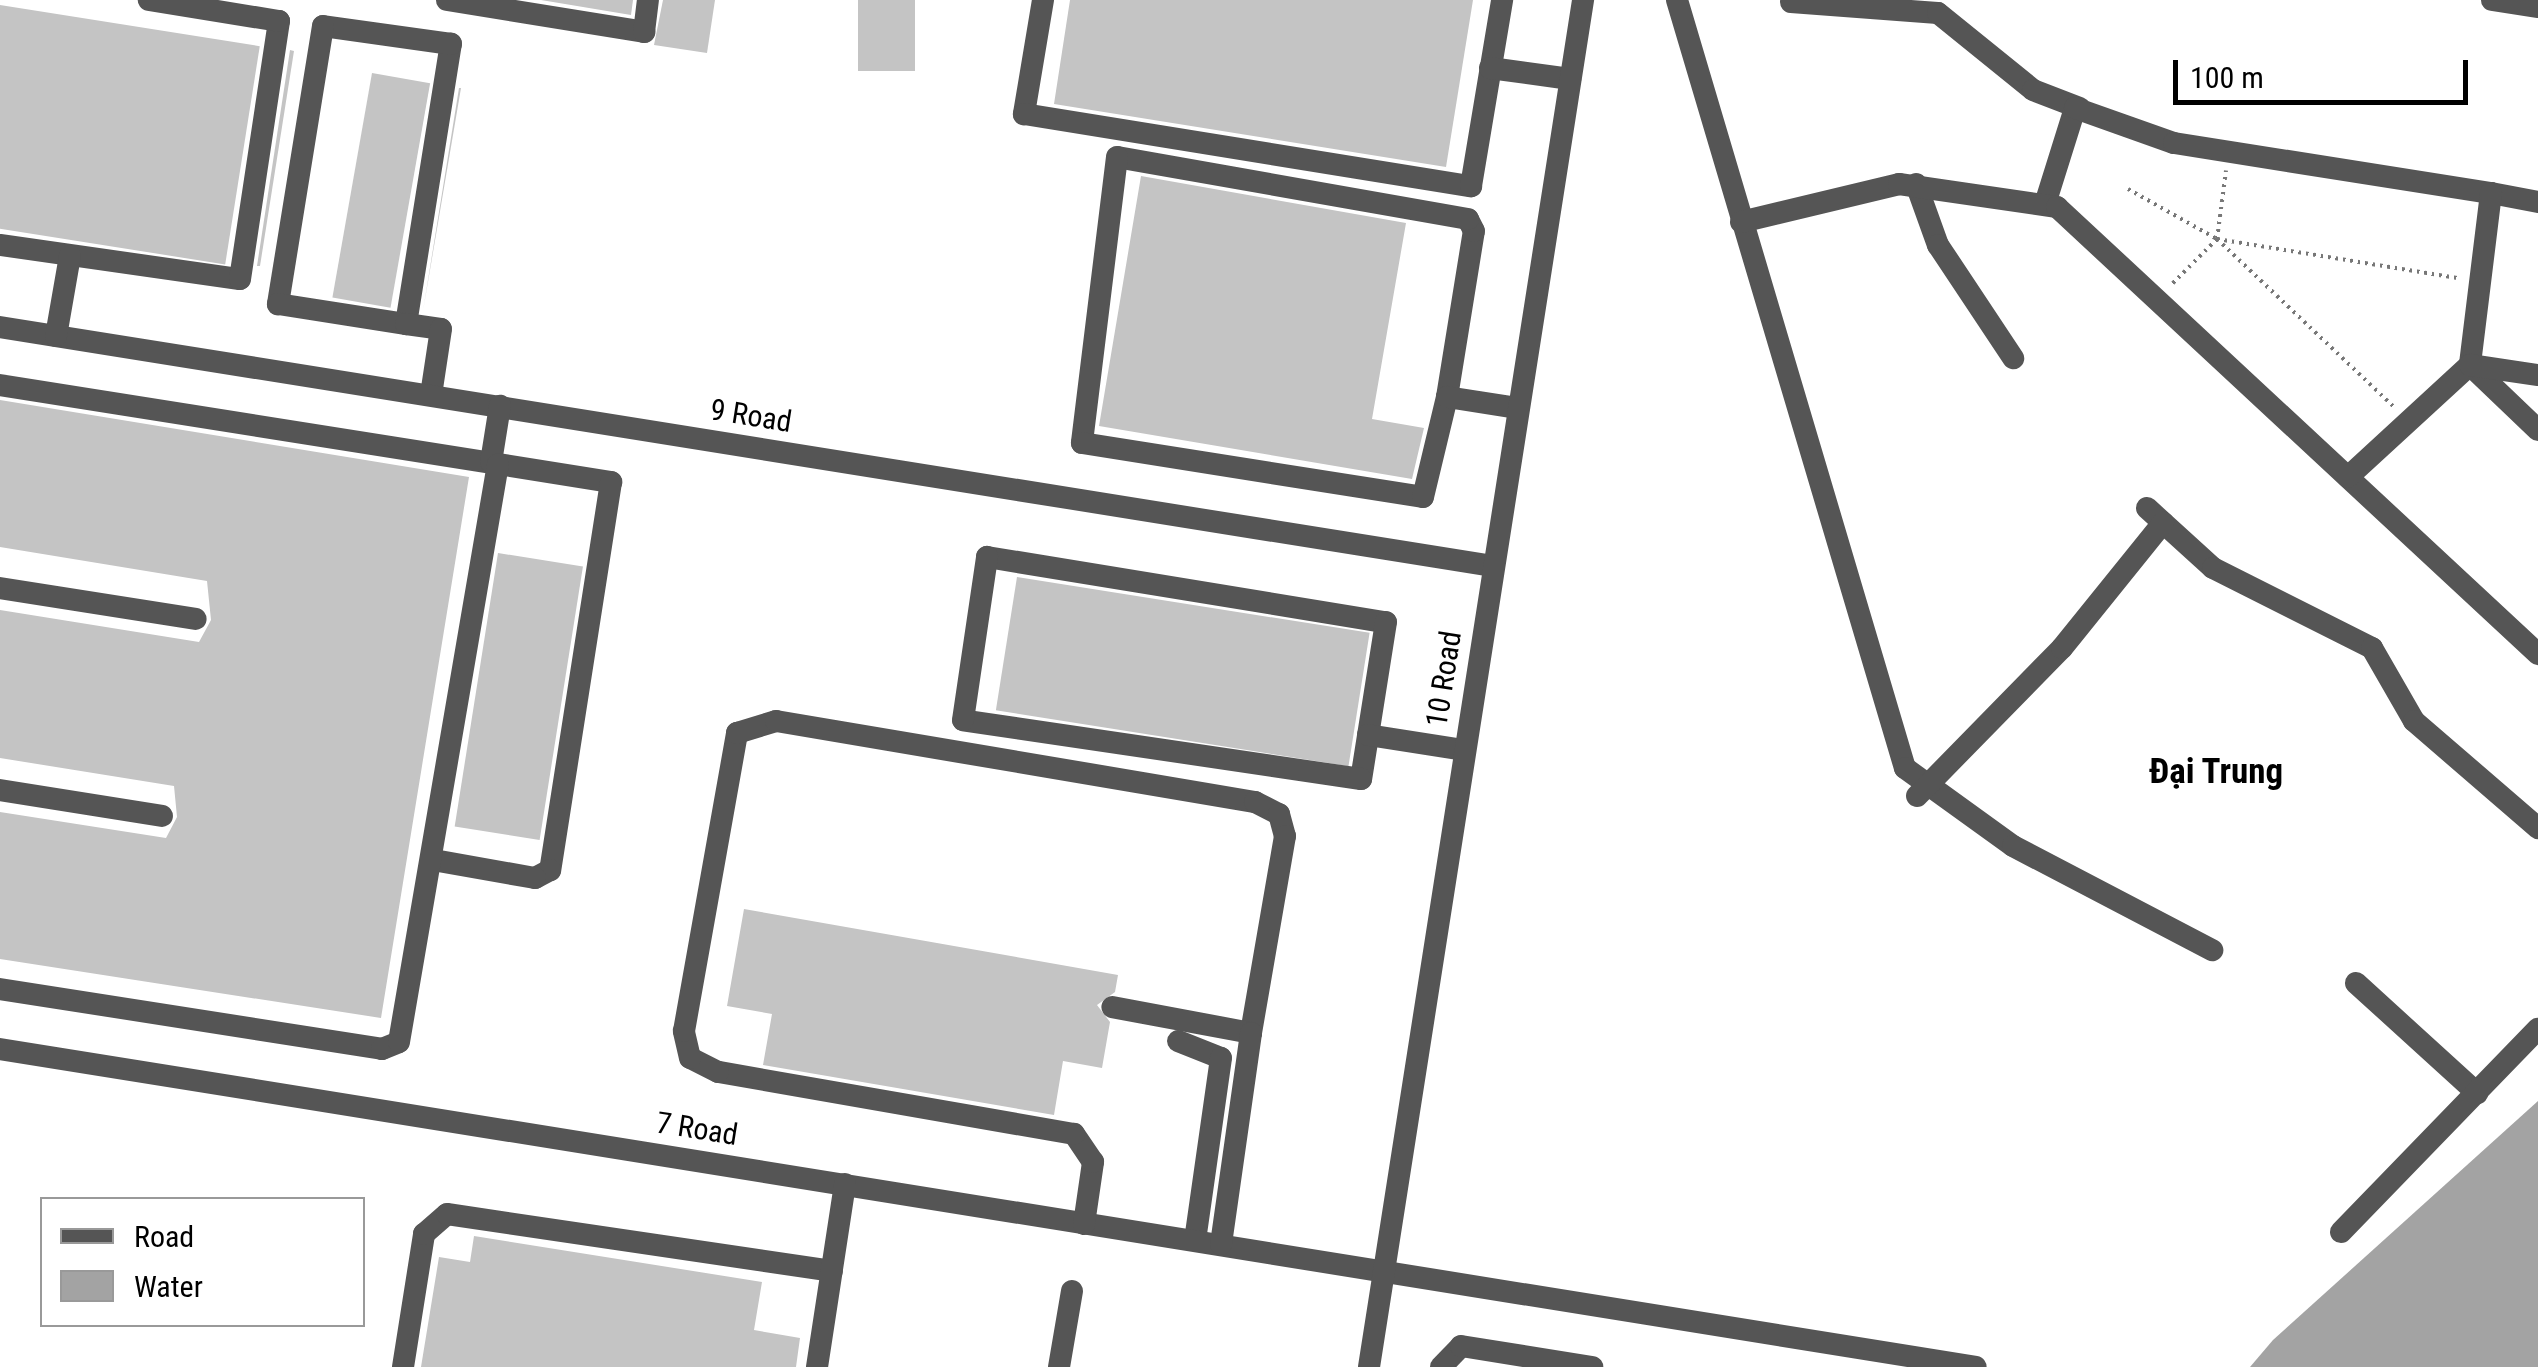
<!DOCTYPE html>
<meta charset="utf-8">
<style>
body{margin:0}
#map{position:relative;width:2538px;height:1367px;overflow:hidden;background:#fff;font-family:"Roboto Condensed",sans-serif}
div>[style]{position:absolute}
.water>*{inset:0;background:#a3a3a3}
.building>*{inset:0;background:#c4c4c4;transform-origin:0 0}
.path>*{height:4px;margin-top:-2px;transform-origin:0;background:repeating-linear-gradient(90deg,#777 0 2.5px,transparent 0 7.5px)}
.minor>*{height:22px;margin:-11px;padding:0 11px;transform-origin:11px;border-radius:11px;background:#555}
span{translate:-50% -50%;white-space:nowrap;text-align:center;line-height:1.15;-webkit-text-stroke:9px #fff;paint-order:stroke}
.street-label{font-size:30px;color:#000}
.quarter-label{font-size:35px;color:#000;font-weight:700}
.legend{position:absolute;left:40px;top:1197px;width:325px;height:130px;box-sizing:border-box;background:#fff;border:2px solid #999;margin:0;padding:12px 18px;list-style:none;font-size:30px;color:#000}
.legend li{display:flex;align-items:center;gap:20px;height:50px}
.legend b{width:50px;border:2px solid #999}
.scale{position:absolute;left:2173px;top:60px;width:295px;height:45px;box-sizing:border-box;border:5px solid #000;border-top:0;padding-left:12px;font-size:30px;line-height:35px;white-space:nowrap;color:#000;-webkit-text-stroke:8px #fff;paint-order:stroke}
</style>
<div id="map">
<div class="water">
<div style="clip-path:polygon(2538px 1101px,2538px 1367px,2250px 1367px,2273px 1340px)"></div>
</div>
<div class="building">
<div style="clip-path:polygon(541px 0,633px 0,631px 15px)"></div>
<div style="clip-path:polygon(663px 0,715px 0,707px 53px,654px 45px)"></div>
<div style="left:858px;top:0;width:57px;height:71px"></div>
<div style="clip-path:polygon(1070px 0,1473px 0,1446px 167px,1054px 104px)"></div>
<div style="left:0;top:5px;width:263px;height:221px;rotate:9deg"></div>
<div style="clip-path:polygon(290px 50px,294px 51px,260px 266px,257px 266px)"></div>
<div style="left:372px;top:73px;width:59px;height:228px;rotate:10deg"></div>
<div style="clip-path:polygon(459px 88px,461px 88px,423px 311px)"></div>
<div style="clip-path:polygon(1141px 176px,1406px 223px,1372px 419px,1424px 428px,1412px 479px,1099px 426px)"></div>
<div style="clip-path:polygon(0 400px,469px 477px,381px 1018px,0 959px,0 812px,166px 838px,177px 817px,174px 786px,0 758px,0 610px,199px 642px,211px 620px,207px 581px,0 547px)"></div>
<div style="left:498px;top:553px;width:86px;height:277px;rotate:9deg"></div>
<div style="left:1017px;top:577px;width:357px;height:135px;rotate:9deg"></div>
<div style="clip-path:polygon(744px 909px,1118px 975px,1115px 992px,1097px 1005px,1110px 1022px,1102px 1068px,1063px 1061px,1054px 1115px,763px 1065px,772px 1014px,727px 1006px)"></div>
<div style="clip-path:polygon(474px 1236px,762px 1282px,754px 1330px,800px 1338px,796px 1367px,421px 1367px,439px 1257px,470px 1262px)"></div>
</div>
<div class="path">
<div style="left:2128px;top:189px;width:102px;rotate:29.3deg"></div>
<div style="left:2217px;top:239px;width:64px;rotate:135deg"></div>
<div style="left:2217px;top:239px;width:245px;rotate:9.2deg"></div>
<div style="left:2217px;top:239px;width:245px;rotate:43.5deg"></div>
<div style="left:2217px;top:239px;width:69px;rotate:-82.5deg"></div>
</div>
<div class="minor">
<div style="left:447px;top:0;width:200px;rotate:9.2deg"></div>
<div style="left:644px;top:32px;width:32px;rotate:-83deg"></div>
<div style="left:1043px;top:0;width:116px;rotate:99.5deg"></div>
<div style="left:1024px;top:114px;width:453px;rotate:9.2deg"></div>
<div style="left:1471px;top:186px;width:189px;rotate:-80.5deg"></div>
<div style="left:1677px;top:0;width:801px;rotate:73.47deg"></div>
<div style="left:1905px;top:768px;width:133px;rotate:35.8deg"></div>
<div style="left:2013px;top:846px;width:225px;rotate:27.6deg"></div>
<div style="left:2492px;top:0;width:47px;rotate:8.7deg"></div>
<div style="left:1791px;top:2px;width:147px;rotate:4.3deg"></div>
<div style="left:1938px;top:13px;width:122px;rotate:39deg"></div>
<div style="left:2033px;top:90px;width:50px;rotate:21deg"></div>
<div style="left:1490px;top:68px;width:81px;rotate:7.8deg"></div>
<div style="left:1916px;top:184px;width:65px;rotate:70.2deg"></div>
<div style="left:1938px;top:245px;width:136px;rotate:56.4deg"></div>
<div style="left:2491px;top:193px;width:48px;rotate:10.8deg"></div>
<div style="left:2045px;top:204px;width:101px;rotate:-72.6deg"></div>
<div style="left:2075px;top:108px;width:105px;rotate:19.5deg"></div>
<div style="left:2174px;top:143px;width:321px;rotate:9deg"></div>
<div style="left:2491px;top:193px;width:173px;rotate:97deg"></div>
<div style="left:2470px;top:365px;width:94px;rotate:43.7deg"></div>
<div style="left:1741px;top:222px;width:163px;rotate:-13.5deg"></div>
<div style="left:1899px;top:184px;width:160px;rotate:8.3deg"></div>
<div style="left:2057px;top:207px;width:657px;rotate:42.9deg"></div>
<div style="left:0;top:245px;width:242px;rotate:8.1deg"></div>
<div style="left:240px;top:279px;width:261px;rotate:-81.4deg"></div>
<div style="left:279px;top:21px;width:132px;rotate:-170.8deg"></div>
<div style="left:406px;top:324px;width:284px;rotate:-80.9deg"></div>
<div style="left:451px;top:44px;width:129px;rotate:-172deg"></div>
<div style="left:323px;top:26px;width:282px;rotate:99.2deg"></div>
<div style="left:278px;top:304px;width:130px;rotate:8.9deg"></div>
<div style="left:406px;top:324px;width:35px;rotate:8deg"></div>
<div style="left:441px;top:329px;width:67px;rotate:98.6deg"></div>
<div style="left:0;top:327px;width:1511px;rotate:9.1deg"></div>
<div style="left:56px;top:336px;width:81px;rotate:-80.1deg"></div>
<div style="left:0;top:385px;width:619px;rotate:9.02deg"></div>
<div style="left:611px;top:482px;width:393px;rotate:98.9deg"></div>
<div style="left:550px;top:870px;width:17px;rotate:152deg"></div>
<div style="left:535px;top:878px;width:104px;rotate:-170deg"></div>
<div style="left:1447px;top:397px;width:168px;rotate:-80.8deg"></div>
<div style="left:1474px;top:231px;width:13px;rotate:-117deg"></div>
<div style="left:1468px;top:219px;width:356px;rotate:-170deg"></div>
<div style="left:1117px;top:157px;width:288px;rotate:97deg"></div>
<div style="left:1082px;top:443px;width:345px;rotate:9deg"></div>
<div style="left:1423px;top:497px;width:103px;rotate:-76.5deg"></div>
<div style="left:1447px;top:397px;width:72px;rotate:8.8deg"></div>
<div style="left:491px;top:462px;width:57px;rotate:-80.9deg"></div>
<div style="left:2348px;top:477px;width:166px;rotate:-42.6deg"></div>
<div style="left:2470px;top:365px;width:69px;rotate:8.4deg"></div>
<div style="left:2147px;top:508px;width:89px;rotate:42.3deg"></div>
<div style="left:2213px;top:568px;width:178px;rotate:26.7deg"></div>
<div style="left:2372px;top:648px;width:84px;rotate:60.1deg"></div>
<div style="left:2414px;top:721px;width:164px;rotate:40.8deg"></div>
<div style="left:987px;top:557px;width:404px;rotate:9.3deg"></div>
<div style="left:1386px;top:622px;width:159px;rotate:99deg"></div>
<div style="left:1361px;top:779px;width:402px;rotate:-171.6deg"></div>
<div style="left:963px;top:720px;width:165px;rotate:-81.6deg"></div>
<div style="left:0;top:588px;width:198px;rotate:9deg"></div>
<div style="left:1368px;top:735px;width:97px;rotate:8.9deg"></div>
<div style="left:0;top:790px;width:164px;rotate:9.1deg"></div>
<div style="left:1917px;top:796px;width:207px;rotate:-45.6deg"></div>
<div style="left:2062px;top:648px;width:161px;rotate:-51.1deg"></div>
<div style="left:2356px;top:983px;width:164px;rotate:42.3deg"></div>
<div style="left:0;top:989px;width:387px;rotate:8.9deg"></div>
<div style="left:382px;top:1049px;width:18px;rotate:-22deg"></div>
<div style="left:399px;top:1042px;width:586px;rotate:-80.28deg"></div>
<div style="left:1178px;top:1041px;width:46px;rotate:21.6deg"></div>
<div style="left:1221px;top:1058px;width:184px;rotate:98.1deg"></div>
<div style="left:0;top:1049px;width:2001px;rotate:9.14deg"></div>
<div style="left:1084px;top:1224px;width:63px;rotate:-81.7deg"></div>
<div style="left:1093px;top:1162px;width:34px;rotate:-124deg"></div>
<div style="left:1074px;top:1134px;width:361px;rotate:-170.1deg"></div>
<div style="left:718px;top:1072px;width:31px;rotate:-153deg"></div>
<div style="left:690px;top:1058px;width:28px;rotate:-103deg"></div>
<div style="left:684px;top:1031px;width:303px;rotate:-79.9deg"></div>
<div style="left:737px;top:733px;width:41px;rotate:-17.1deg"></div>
<div style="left:776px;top:721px;width:486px;rotate:9.6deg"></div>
<div style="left:1255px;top:802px;width:27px;rotate:27deg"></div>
<div style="left:1279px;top:814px;width:23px;rotate:75deg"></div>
<div style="left:1285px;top:836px;width:200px;rotate:99.8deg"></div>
<div style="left:1251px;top:1033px;width:141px;rotate:-169.4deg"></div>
<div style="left:2341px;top:1232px;width:283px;rotate:-45.9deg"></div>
<div style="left:1221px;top:1244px;width:213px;rotate:-81.9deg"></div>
<div style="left:403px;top:1367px;width:135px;rotate:-81deg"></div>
<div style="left:424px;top:1234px;width:30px;rotate:-41deg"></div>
<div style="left:447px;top:1214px;width:389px;rotate:8.4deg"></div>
<div style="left:817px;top:1367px;width:185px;rotate:-81.3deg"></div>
<div style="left:1059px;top:1367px;width:77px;rotate:-80.3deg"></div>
<div style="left:1369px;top:1367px;width:1384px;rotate:-81.1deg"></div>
<div style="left:1441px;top:1367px;width:29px;rotate:-46deg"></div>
<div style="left:1461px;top:1346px;width:133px;rotate:9.1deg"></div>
</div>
<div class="street-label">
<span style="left:751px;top:416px;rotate:9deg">9 Road</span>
<span style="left:1444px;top:679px;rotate:-81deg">10 Road</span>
<span style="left:697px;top:1129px;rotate:9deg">7 Road</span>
</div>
<div class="quarter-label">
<span style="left:2216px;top:772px">Đại Trung</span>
</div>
<ul class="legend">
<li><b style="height:12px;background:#555"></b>Road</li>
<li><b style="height:28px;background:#a3a3a3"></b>Water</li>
</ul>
<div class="scale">100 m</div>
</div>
